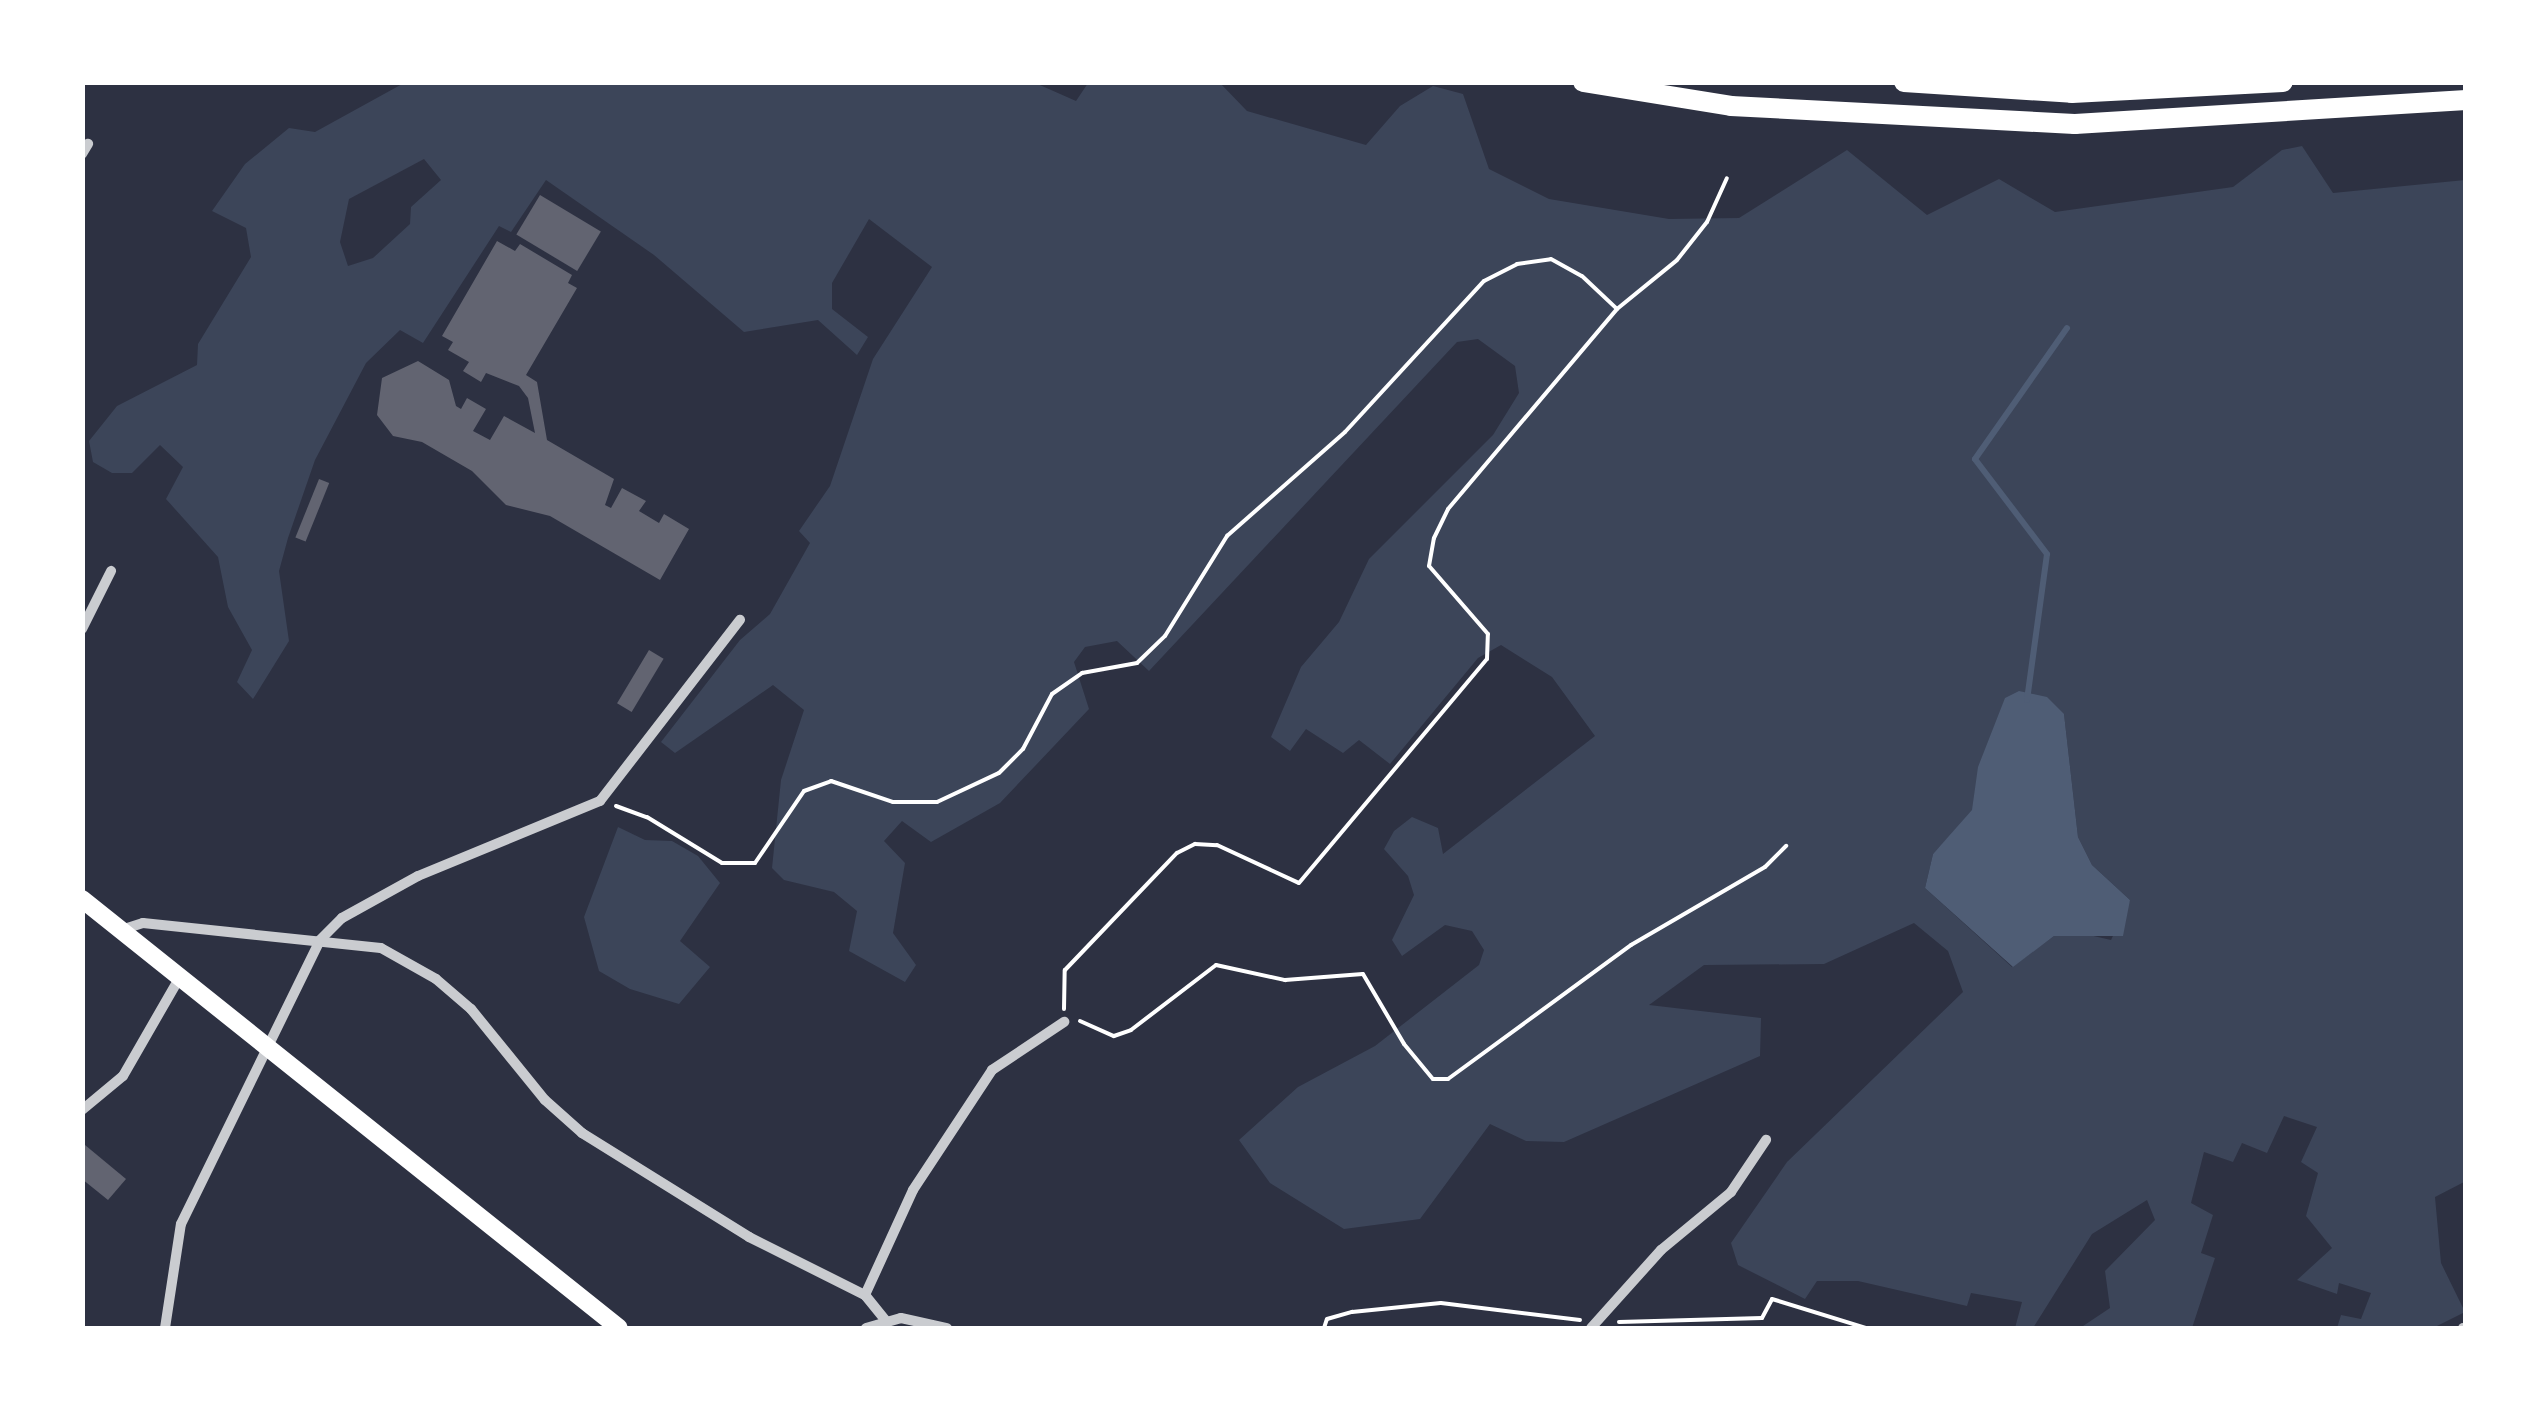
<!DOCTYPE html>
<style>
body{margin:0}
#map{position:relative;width:2548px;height:1411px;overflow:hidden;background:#2d3142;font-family:"PT Sans Narrow",sans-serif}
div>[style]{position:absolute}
.green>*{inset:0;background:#3c4559}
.water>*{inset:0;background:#4f5d75}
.stream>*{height:6px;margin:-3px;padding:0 3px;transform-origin:3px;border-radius:3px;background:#4f5d75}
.building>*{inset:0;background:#626471;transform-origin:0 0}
.path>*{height:4px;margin:-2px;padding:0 2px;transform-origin:2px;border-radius:2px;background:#fff}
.minor>*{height:10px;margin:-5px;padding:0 5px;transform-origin:5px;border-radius:5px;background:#caccd0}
.primary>*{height:18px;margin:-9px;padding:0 9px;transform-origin:9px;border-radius:9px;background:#fff}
.motorway>*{height:20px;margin:-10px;padding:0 10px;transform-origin:10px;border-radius:10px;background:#fff}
span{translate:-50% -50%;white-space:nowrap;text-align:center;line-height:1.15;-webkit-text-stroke:8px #fff;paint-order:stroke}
.frame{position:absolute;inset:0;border:85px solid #fff;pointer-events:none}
</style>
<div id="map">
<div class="green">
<div style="clip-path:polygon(evenodd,1033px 82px,1076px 101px,1088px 83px,1220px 83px,1247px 111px,1366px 145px,1400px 106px,1433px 86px,1463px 94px,1489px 169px,1549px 199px,1669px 219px,1739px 218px,1847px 150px,1927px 215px,1999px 179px,2055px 212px,2233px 187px,2282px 150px,2302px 146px,2333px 193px,2465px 180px,2466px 1181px,2435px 1197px,2441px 1263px,2465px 1312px,2433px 1328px,2337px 1328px,2341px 1315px,2361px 1319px,2371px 1293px,2339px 1283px,2337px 1294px,2297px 1280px,2332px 1248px,2306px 1216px,2318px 1173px,2301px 1162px,2317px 1127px,2284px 1116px,2267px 1153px,2242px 1143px,2233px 1162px,2204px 1152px,2191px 1203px,2213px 1215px,2201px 1253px,2215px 1258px,2192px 1328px,2080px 1328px,2110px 1308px,2105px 1271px,2155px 1220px,2147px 1200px,2092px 1234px,2033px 1328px,2015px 1328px,2022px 1302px,1971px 1293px,1967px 1306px,1858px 1281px,1817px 1281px,1805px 1299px,1738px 1265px,1731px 1243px,1787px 1162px,1963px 992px,1948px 951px,1914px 923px,1824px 964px,1704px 965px,1649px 1005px,1761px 1018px,1760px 1056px,1564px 1142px,1526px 1141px,1490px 1124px,1420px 1219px,1344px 1229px,1270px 1183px,1239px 1140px,1298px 1087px,1375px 1046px,1479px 965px,1484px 950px,1472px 931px,1445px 925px,1402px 956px,1392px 940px,1414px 895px,1408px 876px,1384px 849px,1394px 831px,1412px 817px,1438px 828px,1443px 854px,1595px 736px,1552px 677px,1501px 645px,1478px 658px,1390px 764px,1359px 740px,1343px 753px,1306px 729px,1290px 751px,1271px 737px,1301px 667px,1339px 622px,1369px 559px,1493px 435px,1519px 393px,1515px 366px,1478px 339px,1457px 342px,1149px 671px,1117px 641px,1085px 647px,1074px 662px,1089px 709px,1000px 803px,931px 842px,902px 821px,884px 841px,905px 863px,893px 933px,916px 965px,905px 982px,849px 951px,857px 911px,834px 892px,784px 880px,772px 868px,781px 780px,804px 710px,773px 685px,675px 753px,661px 742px,740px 640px,770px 614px,810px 543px,799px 531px,830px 486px,873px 359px,932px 267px,869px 219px,832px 283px,832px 309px,868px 337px,857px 355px,818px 320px,744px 332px,654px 255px,546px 180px,511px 232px,499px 226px,423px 343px,400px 330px,366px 363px,315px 460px,288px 538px,279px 571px,289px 641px,253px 699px,237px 682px,252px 650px,228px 607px,218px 557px,166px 499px,183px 467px,160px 445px,132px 473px,112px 473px,93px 462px,89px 441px,117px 406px,197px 365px,198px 344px,251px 257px,246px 228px,212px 211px,245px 164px,289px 128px,315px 132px,404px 83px,1033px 82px,424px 159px,441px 180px,411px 207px,410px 224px,373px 258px,348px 266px,340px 242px,349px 199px,424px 159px,1033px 82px,2064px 714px,2078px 837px,2092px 865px,2130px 900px,2111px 940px,2072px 931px,2054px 936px,2012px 967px,1925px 888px,1933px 854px,2064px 714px)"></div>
<div style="clip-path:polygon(618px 827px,645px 840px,672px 841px,698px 856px,720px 883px,680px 941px,710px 967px,679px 1004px,630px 989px,599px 971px,584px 917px)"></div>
</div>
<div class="water">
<div style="clip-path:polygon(2019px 691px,2047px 697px,2064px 714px,2078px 837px,2092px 865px,2130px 900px,2123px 936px,2054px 936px,2013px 967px,1925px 888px,1933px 854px,1972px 810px,1978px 767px,2005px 698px)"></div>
</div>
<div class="stream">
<div style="left:2027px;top:700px;width:147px;rotate:-82.2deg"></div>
<div style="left:2047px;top:554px;width:119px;rotate:-127.2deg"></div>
<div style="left:1975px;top:459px;width:160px;rotate:-54.9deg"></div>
</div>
<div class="building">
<div style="left:540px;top:195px;width:71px;height:46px;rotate:31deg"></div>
<div style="clip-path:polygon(497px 241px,515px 251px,520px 244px,572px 275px,568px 283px,577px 288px,526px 375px,537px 382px,547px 440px,614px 479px,605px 505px,611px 508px,622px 488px,646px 501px,639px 511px,659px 523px,664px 514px,689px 529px,660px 580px,550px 516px,506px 505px,472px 471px,422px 442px,393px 436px,377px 415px,382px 378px,418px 361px,449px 380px,456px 406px,461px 409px,467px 398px,486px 409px,473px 431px,490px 440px,504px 416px,535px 433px,528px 398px,519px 386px,486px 373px,481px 382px,463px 371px,469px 362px,448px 350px,453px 342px,442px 336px)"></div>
<div style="left:319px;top:479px;width:11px;height:63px;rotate:22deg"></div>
<div style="left:649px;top:650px;width:17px;height:62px;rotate:31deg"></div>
<div style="clip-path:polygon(85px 1145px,126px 1179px,108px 1200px,82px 1179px)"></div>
</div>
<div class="path">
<div style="left:616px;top:806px;width:33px;rotate:20deg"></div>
<div style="left:647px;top:817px;width:88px;rotate:31.5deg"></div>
<div style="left:722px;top:863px;width:33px"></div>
<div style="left:755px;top:863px;width:87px;rotate:-55.8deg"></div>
<div style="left:804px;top:791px;width:29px;rotate:-20deg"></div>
<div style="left:831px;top:781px;width:65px;rotate:18.7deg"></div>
<div style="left:893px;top:802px;width:44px"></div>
<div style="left:937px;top:802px;width:68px;rotate:-25.1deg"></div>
<div style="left:999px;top:773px;width:34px;rotate:-45deg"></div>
<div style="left:1023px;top:749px;width:62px;rotate:-62.2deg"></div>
<div style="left:1052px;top:694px;width:37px;rotate:-35deg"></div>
<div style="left:1082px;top:673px;width:56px;rotate:-10.3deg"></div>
<div style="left:1137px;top:663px;width:39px;rotate:-44deg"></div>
<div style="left:1165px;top:636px;width:118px;rotate:-58.2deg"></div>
<div style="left:1227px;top:536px;width:157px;rotate:-41.4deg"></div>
<div style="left:1345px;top:432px;width:205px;rotate:-47.4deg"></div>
<div style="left:1484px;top:281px;width:37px;rotate:-27deg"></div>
<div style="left:1517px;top:264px;width:34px;rotate:-8deg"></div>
<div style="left:1551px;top:259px;width:35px;rotate:29deg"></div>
<div style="left:1582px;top:276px;width:48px;rotate:43.3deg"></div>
<div style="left:1064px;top:1009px;width:39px;rotate:-89deg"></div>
<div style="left:1065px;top:970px;width:162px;rotate:-46.3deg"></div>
<div style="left:1177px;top:853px;width:20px;rotate:-27deg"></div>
<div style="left:1195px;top:844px;width:22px;rotate:3deg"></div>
<div style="left:1217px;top:845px;width:90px;rotate:24.9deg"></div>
<div style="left:1299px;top:883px;width:292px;rotate:-50deg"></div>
<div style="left:1487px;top:659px;width:25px;rotate:-88deg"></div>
<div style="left:1488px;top:634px;width:90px;rotate:-130.9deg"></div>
<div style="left:1429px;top:566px;width:28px;rotate:-80deg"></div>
<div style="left:1434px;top:538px;width:32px;rotate:-64deg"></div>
<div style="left:1448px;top:509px;width:262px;rotate:-49.8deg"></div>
<div style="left:1617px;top:309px;width:77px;rotate:-39.2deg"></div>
<div style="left:1677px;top:260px;width:48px;rotate:-51.7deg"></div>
<div style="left:1707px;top:222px;width:48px;rotate:-65.6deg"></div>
<div style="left:1080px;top:1021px;width:37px;rotate:24deg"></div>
<div style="left:1114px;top:1036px;width:18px;rotate:-19deg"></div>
<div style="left:1131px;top:1030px;width:107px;rotate:-37.4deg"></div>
<div style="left:1216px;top:965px;width:71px;rotate:12.3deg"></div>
<div style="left:1285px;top:980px;width:78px;rotate:-4.4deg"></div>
<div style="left:1363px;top:974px;width:81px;rotate:59.6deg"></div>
<div style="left:1404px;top:1044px;width:45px;rotate:50.4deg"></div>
<div style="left:1433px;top:1079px;width:15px"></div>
<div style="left:1448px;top:1079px;width:227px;rotate:-36.2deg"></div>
<div style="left:1631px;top:945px;width:155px;rotate:-30.2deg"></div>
<div style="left:1765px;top:867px;width:30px;rotate:-45deg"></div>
<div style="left:1619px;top:1322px;width:143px;rotate:-1.6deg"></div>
<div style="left:1762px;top:1318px;width:21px;rotate:-62deg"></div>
<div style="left:1772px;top:1299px;width:98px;rotate:17.1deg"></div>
<div style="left:1324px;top:1328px;width:9px;rotate:-72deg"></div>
<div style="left:1327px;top:1319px;width:26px;rotate:-16deg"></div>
<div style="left:1352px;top:1312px;width:89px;rotate:-5.8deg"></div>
<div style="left:1441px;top:1303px;width:140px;rotate:7deg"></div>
<div style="left:2181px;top:1328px;width:25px"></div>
</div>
<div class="minor">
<div style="left:82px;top:154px;width:12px;rotate:-59deg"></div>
<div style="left:82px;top:629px;width:65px;rotate:-63.4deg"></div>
<div style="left:121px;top:930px;width:23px;rotate:-18deg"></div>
<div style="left:143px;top:923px;width:239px;rotate:6deg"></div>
<div style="left:381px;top:948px;width:63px;rotate:29.4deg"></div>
<div style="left:436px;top:979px;width:46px;rotate:40.6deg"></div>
<div style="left:471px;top:1009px;width:117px;rotate:50.9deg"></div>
<div style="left:545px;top:1100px;width:50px;rotate:41.7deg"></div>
<div style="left:582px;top:1133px;width:197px;rotate:31.9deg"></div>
<div style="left:749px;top:1237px;width:130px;rotate:26.6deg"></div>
<div style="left:865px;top:1295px;width:32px;rotate:51deg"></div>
<div style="left:82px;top:1110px;width:53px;rotate:-39.7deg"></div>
<div style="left:123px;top:1076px;width:114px;rotate:-60.1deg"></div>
<div style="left:865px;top:1295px;width:115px;rotate:-65.4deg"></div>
<div style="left:913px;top:1190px;width:144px;rotate:-56.6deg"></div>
<div style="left:992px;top:1070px;width:87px;rotate:-33.7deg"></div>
<div style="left:165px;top:1328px;width:105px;rotate:-81.3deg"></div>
<div style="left:181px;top:1224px;width:316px;rotate:-63.9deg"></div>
<div style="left:320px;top:940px;width:31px;rotate:-45deg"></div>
<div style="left:342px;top:918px;width:87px;rotate:-28.9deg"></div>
<div style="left:418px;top:876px;width:197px;rotate:-22.4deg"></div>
<div style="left:600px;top:801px;width:229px;rotate:-52.3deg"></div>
<div style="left:866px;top:1328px;width:36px;rotate:-16deg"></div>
<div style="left:901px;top:1318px;width:47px;rotate:12.3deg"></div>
<div style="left:1591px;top:1328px;width:105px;rotate:-48.1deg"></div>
<div style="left:1661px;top:1250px;width:91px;rotate:-39.6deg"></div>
<div style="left:1731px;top:1192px;width:63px;rotate:-56.1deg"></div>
<div style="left:2463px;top:1328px;width:3px"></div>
</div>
<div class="primary">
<div style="left:82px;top:899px;width:687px;rotate:38.62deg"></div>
</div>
<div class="motorway">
<div style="left:1583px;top:82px;width:150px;rotate:9.2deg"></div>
<div style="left:1731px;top:106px;width:344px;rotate:3deg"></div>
<div style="left:2075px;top:124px;width:392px;rotate:-3.5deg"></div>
<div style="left:1904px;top:82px;width:168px;rotate:3.7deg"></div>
<div style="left:2072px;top:93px;width:211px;rotate:-3deg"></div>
</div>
<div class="frame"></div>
</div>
